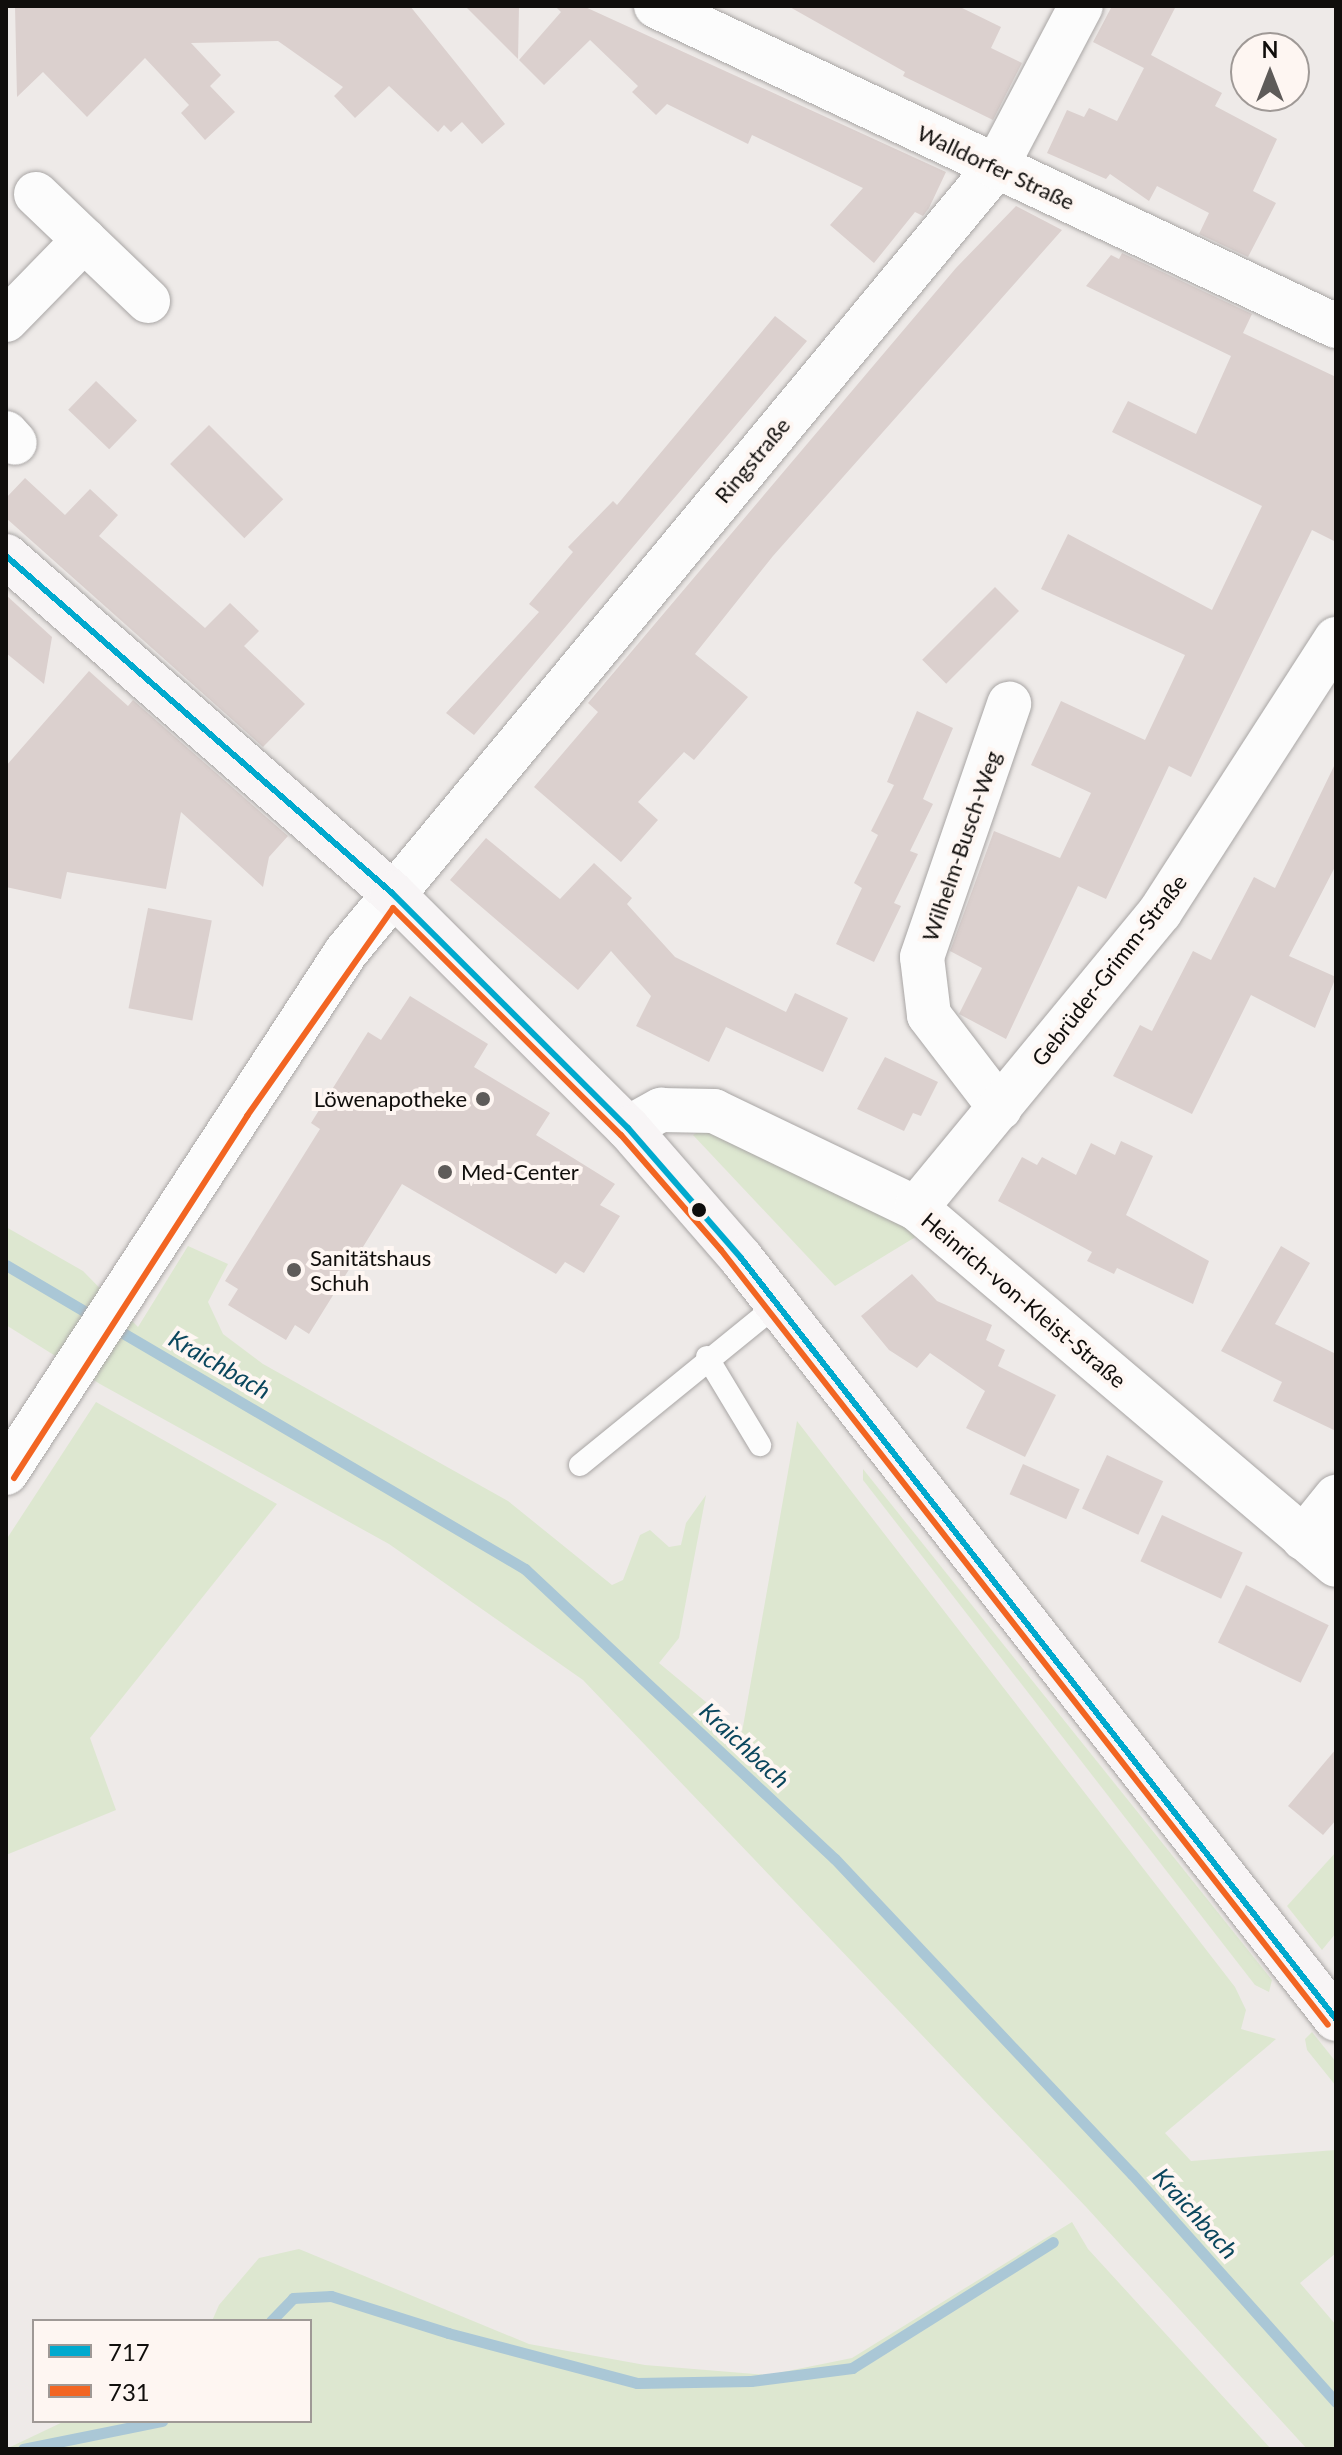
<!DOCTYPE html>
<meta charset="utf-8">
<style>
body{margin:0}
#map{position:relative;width:1342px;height:2455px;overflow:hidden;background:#eeeae8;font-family:Lato,sans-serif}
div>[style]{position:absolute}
.green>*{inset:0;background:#dde7d0}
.stream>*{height:11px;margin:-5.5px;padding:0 5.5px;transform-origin:5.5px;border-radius:5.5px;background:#aac7d6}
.building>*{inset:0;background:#dbd0ce;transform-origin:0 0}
.roads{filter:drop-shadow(0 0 2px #a9a6a5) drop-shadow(0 0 2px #a9a6a5)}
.lane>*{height:22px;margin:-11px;padding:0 11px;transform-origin:11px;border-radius:11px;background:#fcfcfc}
.street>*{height:44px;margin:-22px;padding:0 22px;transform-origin:22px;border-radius:22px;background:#fcfcfc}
.secondary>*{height:44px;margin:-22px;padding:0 22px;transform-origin:22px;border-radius:22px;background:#f8f5f6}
.bus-1>*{height:6px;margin:-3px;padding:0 3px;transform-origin:3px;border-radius:3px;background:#00a9ce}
.bus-2>*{height:6px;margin:-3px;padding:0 3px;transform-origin:3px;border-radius:3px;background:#f26522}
.dots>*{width:22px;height:22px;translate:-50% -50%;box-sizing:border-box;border:4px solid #fef6f2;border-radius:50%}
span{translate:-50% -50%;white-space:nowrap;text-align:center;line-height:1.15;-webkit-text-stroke:8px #fef6f2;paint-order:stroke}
.street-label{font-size:22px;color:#100e0c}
.poi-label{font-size:22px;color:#100e0c}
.right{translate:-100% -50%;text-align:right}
.left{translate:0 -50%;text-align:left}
.water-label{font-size:24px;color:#0a465d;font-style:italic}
.frame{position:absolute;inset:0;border:8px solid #100e0c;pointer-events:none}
.legend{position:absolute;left:32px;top:2319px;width:280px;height:104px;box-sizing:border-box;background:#fef6f2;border:2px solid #9f9996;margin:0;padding:10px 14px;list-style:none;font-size:24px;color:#100e0c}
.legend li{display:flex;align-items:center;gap:16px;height:40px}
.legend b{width:40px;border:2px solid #9f9996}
.north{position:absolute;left:1230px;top:32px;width:80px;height:80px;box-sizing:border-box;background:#fef6f2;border:2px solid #9f9996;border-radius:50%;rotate:0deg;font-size:22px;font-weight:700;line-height:32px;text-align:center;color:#100e0c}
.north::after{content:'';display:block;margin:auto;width:28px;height:36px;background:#5e5b59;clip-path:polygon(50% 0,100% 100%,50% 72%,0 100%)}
</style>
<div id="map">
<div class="green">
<div style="clip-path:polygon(705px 1128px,922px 1233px,835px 1286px,693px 1135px)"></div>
<div style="clip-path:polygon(6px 1227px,83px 1271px,138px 1327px,188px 1246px,228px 1264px,208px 1302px,223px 1334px,263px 1364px,508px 1501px,612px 1585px,623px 1580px,640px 1535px,650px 1530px,669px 1547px,681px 1545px,686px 1523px,706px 1495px,679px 1638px,659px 1663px,742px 1732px,797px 1421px,1235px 1987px,1246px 2010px,1241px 2029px,1276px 2039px,1165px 2133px,1191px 2161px,1336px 2150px,1336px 2253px,1300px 2283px,1336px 2325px,1336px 2449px,1307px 2449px,1087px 2208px,583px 1680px,389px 1544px,100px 1384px,6px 1325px)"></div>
<div style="clip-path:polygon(96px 1402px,277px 1504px,90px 1738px,116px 1810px,6px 1855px,6px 1540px)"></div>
<div style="clip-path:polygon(863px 1469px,1272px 1980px,1269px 1992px,1255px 1985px,863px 1480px)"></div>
<div style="clip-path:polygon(1336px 1852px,1336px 1933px,1322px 1950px,1287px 1906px)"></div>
<div style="clip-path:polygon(1312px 2032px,1336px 2062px,1336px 2086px,1307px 2050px,1305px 2039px)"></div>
<div style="clip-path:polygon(1072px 2222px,1088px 2249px,1271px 2449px,6px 2449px,65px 2421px,310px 2421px,310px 2321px,212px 2321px,219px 2305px,259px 2258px,299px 2249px,529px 2344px,645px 2365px,768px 2375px,852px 2358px)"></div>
</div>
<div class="stream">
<div style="left:6px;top:1265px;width:104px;rotate:30.5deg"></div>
<div style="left:111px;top:1326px;width:480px;rotate:30.4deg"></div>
<div style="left:525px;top:1569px;width:424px;rotate:43.1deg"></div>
<div style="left:835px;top:1859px;width:433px;rotate:46.7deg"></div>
<div style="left:1132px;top:2174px;width:306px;rotate:48.2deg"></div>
<div style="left:271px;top:2321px;width:32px;rotate:-46deg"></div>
<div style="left:293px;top:2298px;width:38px;rotate:-3deg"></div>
<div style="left:331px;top:2296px;width:123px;rotate:17.5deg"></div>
<div style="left:448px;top:2333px;width:196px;rotate:14.8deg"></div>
<div style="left:637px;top:2383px;width:114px;rotate:-1deg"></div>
<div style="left:751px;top:2381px;width:102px;rotate:-7.3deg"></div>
<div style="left:852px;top:2368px;width:237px;rotate:-32.1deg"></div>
<div style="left:23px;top:2449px;width:142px;rotate:-11.4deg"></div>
</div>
<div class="building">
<div style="clip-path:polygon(15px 6px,410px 6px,505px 124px,482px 144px,462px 122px,451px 132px,444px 125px,438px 132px,389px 86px,355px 118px,334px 96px,343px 87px,278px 41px,191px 43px,221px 75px,210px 86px,235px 112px,205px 140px,181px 113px,189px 105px,145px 58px,87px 117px,43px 72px,17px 97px)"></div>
<div style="clip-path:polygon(465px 6px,519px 6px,518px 59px)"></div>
<div style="clip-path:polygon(555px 6px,583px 6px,946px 172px,929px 208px,923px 216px,915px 212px,874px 263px,830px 225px,863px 188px,752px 135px,748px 144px,667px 104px,656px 115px,632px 92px,638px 86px,590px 40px,544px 85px,519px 60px,561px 12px)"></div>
<div style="clip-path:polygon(788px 6px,958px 6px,1001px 27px,991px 48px,1022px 63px,993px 120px,903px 76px,905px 72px)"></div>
<div style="clip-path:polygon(1112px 6px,1176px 6px,1151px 55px,1222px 93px,1215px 106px,1277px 139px,1253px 191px,1276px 203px,1248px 257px,1199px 234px,1209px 213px,1157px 186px,1149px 201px,1110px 174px,1106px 179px,1047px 153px,1067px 110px,1084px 117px,1089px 108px,1117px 121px,1144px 68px,1093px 42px)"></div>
<div style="clip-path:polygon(1016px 206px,1062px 230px,773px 556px,695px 654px,748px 697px,694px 760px,684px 752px,638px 802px,658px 820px,621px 862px,534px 787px,598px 712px,588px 703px,956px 268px)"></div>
<div style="clip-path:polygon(1122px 253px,1252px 314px,1243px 333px,1336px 377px,1336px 542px,1312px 530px,1191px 777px,1169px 766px,1106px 899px,1078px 886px,1006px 1039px,959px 1014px,982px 968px,950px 951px,994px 831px,1060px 858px,1091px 793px,1031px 765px,1061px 701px,1145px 740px,1185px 655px,1041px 589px,1068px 534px,1212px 610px,1262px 506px,1112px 432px,1128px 401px,1196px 434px,1231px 356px,1086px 286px,1111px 255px,1119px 259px)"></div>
<div style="clip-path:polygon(775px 316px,807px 341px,474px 735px,446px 713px,539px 612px,529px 604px,573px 552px,568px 547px,613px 501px,617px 505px)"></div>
<div style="left:96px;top:381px;width:57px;height:40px;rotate:44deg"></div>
<div style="left:209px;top:425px;width:105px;height:55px;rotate:45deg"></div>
<div style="clip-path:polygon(25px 478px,65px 515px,90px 489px,118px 515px,99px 536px,205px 628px,230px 603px,259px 631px,244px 646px,305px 704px,263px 747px,6px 518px,6px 498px)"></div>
<div style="left:995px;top:587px;width:34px;height:103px;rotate:45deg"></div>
<div style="clip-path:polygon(6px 595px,52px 637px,44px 684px,6px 653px)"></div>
<div style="clip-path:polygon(89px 671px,128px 706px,133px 700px,288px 836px,269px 857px,263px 887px,181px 812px,166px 889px,67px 872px,61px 899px,6px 887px,6px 766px)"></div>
<div style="clip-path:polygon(917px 711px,953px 728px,923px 799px,933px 804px,910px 851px,918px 854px,894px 903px,901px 906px,874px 962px,836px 944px,862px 888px,854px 883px,878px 835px,871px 831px,894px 785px,887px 782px)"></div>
<div style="clip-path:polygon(1336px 762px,1336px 865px,1289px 956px,1336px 977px,1315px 1028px,1251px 995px,1192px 1114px,1113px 1076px,1140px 1025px,1152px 1031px,1193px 951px,1211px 960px,1254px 877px,1275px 888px)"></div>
<div style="clip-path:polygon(486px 838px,560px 899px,594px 863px,632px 898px,627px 904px,675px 957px,786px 1012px,795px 993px,848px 1018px,823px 1072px,726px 1027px,709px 1062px,636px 1026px,651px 996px,611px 951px,578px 990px,450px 880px)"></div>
<div style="left:148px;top:908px;width:65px;height:102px;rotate:11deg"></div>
<div style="clip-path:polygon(410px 996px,488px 1044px,474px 1067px,550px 1113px,536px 1135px,615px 1184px,600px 1205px,620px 1216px,584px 1273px,565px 1262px,556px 1274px,402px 1184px,309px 1334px,295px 1325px,286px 1340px,228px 1305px,238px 1289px,225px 1281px,320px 1129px,311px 1123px,368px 1032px,381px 1040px)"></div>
<div style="clip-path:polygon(885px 1057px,938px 1082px,921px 1116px,913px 1113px,904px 1131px,857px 1109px)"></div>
<div style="clip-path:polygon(1121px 1141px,1153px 1156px,1126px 1215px,1209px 1261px,1193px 1304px,1117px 1268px,1114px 1274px,1087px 1261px,1092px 1252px,998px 1201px,1022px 1157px,1037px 1165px,1042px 1157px,1076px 1175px,1091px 1143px,1115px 1155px)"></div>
<div style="clip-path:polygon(1281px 1246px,1310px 1263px,1275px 1324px,1336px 1354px,1336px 1431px,1273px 1401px,1282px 1382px,1221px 1351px)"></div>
<div style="clip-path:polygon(912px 1274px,937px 1301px,992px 1325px,986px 1340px,1005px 1350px,998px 1366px,1056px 1395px,1025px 1457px,966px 1428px,985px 1391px,930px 1353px,917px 1368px,889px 1350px,861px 1316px)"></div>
<div style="left:1107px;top:1455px;width:62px;height:59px;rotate:25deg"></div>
<div style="left:1023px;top:1464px;width:62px;height:33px;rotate:24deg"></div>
<div style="left:1162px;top:1515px;width:89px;height:51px;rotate:25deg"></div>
<div style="left:1246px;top:1585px;width:92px;height:64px;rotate:26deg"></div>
<div style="clip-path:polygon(1336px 1749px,1336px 1820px,1323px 1835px,1288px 1806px)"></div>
</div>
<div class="roads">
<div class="lane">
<div style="left:707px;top:1357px;width:103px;rotate:58.9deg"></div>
<div style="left:580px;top:1465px;width:254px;rotate:-39.1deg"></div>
</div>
<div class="street">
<div style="left:656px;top:6px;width:752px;rotate:25.2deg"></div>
<div style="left:36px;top:194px;width:155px;rotate:43.7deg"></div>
<div style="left:6px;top:320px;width:112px;rotate:-45.7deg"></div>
<div style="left:6px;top:433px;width:13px;rotate:48deg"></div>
<div style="left:1000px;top:1108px;width:117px;rotate:-127.4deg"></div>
<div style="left:929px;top:1015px;width:58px;rotate:-96.9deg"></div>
<div style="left:922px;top:957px;width:268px;rotate:-71deg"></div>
<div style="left:628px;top:1128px;width:38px;rotate:-29deg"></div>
<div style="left:661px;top:1110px;width:53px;rotate:1.1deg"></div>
<div style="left:714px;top:1111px;width:224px;rotate:25.7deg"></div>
<div style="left:916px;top:1208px;width:551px;rotate:40.36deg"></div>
<div style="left:916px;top:1208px;width:384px;rotate:-50.5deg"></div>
<div style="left:1160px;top:912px;width:325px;rotate:-57.2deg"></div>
<div style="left:6px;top:1473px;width:622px;rotate:-56.87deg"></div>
<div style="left:346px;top:952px;width:1019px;rotate:-50.37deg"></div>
<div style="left:996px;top:167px;width:182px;rotate:-62.2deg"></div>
<div style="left:1303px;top:1538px;width:53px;rotate:-51.2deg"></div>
</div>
<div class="secondary">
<div style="left:6px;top:556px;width:512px;rotate:41.12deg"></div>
<div style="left:392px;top:893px;width:333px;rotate:44.9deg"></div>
<div style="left:628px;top:1128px;width:172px;rotate:49deg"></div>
<div style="left:741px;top:1258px;width:966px;rotate:51.98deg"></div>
</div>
</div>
<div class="bus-1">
<div style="left:6px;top:556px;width:512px;rotate:41.12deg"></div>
<div style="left:392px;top:893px;width:333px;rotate:44.9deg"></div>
<div style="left:628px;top:1128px;width:172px;rotate:49deg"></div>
<div style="left:741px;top:1258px;width:966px;rotate:51.98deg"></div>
</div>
<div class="bus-2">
<div style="left:14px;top:1478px;width:431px;rotate:-57.2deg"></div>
<div style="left:247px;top:1116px;width:254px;rotate:-54.9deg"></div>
<div style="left:393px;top:908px;width:322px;rotate:44.9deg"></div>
<div style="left:621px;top:1135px;width:152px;rotate:49deg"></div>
<div style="left:721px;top:1250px;width:984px;rotate:51.93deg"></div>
</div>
<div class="dots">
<div style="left:483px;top:1099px;background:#5e5b59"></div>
<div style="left:445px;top:1172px;background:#5e5b59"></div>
<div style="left:699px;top:1210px;background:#100e0c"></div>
<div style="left:294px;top:1270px;background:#5e5b59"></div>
</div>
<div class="street-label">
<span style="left:996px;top:167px;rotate:25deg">Walldorfer Straße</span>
<span style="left:752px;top:460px;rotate:-50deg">Ringstraße</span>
<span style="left:961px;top:846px;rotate:-71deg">Wilhelm-Busch-Weg</span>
<span style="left:1109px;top:970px;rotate:-52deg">Gebrüder-Grimm-Straße</span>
<span style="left:1024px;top:1300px;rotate:40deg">Heinrich-von-Kleist-Straße</span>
</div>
<div class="poi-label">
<span class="right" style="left:467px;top:1099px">Löwenapotheke</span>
<span class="left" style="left:461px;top:1172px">Med-Center</span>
<span class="left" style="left:310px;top:1270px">Sanitätshaus<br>Schuh</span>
</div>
<div class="water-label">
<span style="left:220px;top:1364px;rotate:30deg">Kraichbach</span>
<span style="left:745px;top:1745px;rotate:43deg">Kraichbach</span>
<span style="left:1196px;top:2213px;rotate:48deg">Kraichbach</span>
</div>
<div class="frame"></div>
<ul class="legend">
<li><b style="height:10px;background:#00a9ce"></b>717</li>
<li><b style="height:10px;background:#f26522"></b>731</li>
</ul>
<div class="north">N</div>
</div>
